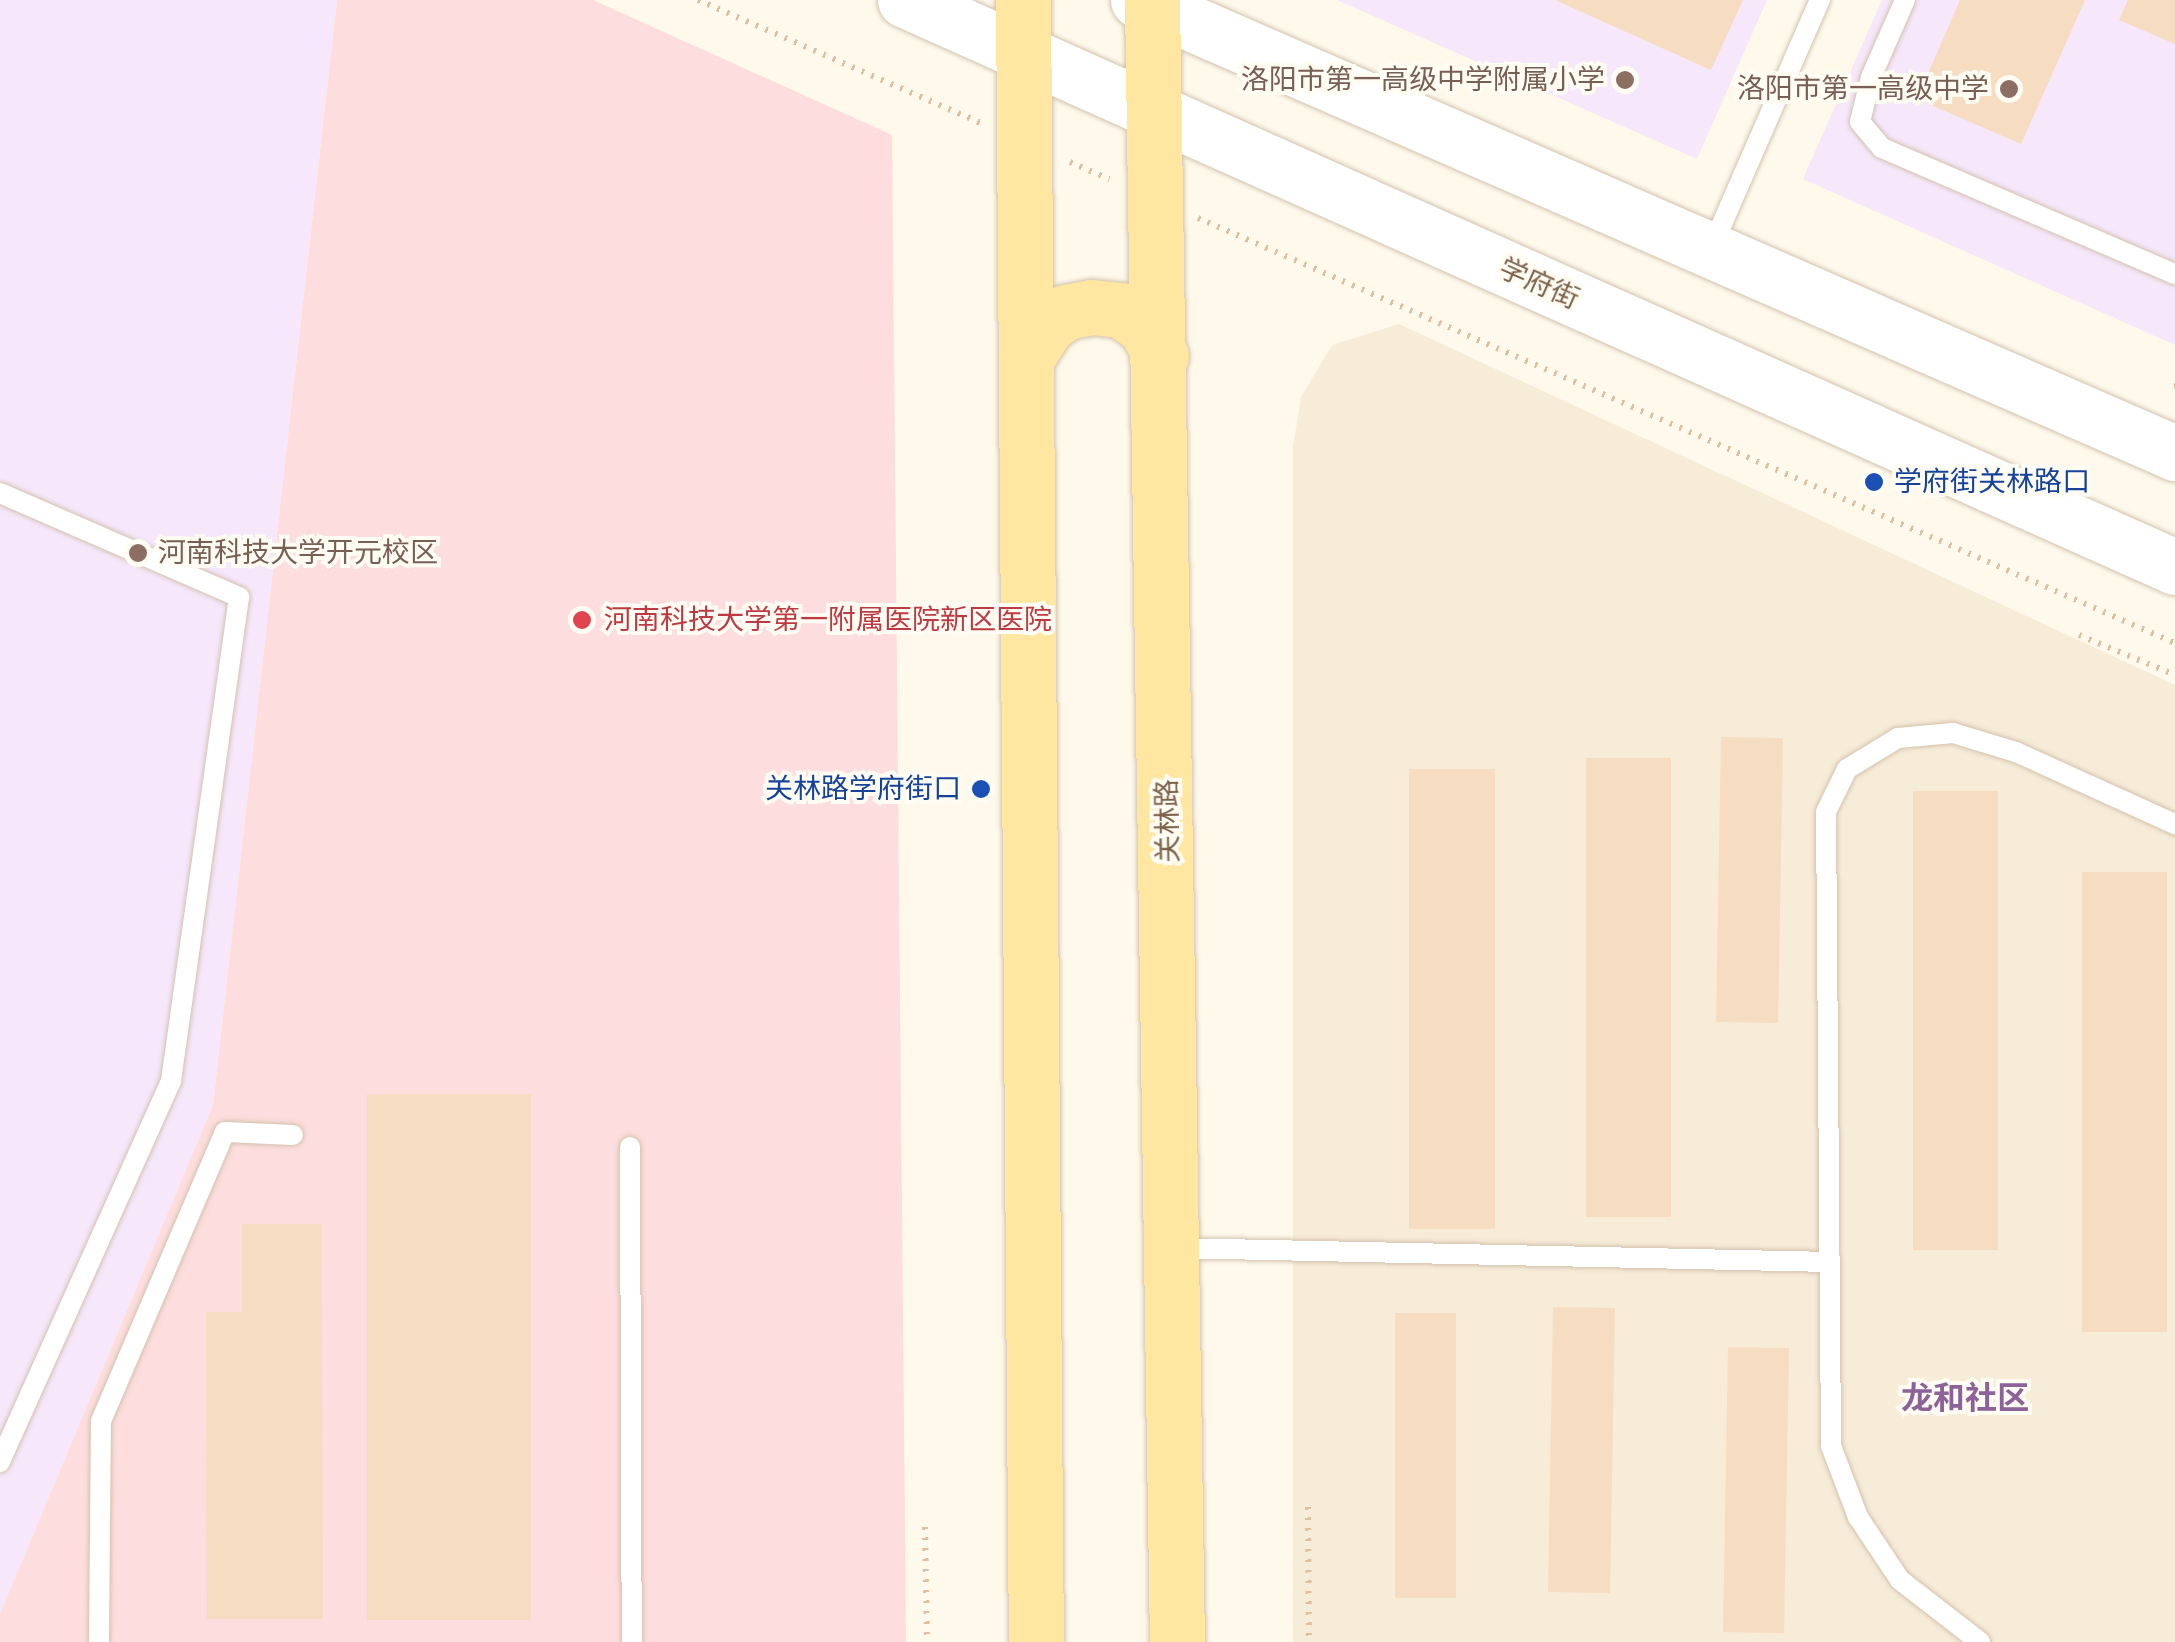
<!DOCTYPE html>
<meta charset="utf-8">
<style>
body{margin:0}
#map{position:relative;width:2175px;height:1642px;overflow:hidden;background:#fef9eb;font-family:"Nunito Sans","Noto Sans SC",sans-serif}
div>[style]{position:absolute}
.residential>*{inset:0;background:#f7ecd8}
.education>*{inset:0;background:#f6e7fb}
.medical>*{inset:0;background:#fddddd}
.building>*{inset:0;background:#f6dcc0;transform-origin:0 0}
.path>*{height:6px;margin-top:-3px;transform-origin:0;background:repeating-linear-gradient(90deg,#ddbfa1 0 2.5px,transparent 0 10.5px)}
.roads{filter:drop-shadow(0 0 2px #d3c2ae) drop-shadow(0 0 2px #d3c2ae)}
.lane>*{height:20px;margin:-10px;padding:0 10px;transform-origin:10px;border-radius:10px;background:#fff}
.secondary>*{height:55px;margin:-27.5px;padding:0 27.5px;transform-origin:27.5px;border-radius:27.5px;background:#fff}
.primary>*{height:55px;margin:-27.5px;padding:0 27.5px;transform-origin:27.5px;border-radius:27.5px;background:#ffe7a1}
.dots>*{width:28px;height:28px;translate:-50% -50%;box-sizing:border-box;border:5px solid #fffcf3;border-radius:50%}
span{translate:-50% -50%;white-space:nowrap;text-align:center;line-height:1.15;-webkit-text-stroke:8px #fffcf3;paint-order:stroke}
.education-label{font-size:28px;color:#785e54}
.right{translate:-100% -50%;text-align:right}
.left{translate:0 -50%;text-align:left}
.street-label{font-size:28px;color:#7d624a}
.transit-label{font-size:28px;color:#164399}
.health-label{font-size:28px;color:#be3a42}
.quarter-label{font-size:32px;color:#8c6298;font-weight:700}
</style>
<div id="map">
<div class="residential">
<div style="clip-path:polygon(1399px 324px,2175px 685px,2175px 1642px,1293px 1642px,1293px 447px,1301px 397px,1332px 345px)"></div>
</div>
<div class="education">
<div style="clip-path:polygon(0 0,337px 0,213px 1105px,0 1614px)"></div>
<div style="clip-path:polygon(1337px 0,1767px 0,1697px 159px)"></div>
<div style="clip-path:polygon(1882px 0,2175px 0,2175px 345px,1803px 179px)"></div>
</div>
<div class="medical">
<div style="clip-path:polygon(337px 0,593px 0,892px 135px,906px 1642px,0 1642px,0 1614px,213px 1105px)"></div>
</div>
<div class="building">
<div style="clip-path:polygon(1555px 0,1743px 0,1711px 70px)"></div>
<div style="clip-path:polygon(1960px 0,2085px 0,2021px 144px,1917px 99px)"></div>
<div style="clip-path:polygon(2128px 0,2175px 0,2175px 44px,2119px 20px)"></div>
<div style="left:1721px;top:737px;width:62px;height:285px;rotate:1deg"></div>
<div style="left:1586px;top:758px;width:85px;height:459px"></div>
<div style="left:1409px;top:769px;width:86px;height:460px"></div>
<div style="left:1913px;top:791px;width:85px;height:459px"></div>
<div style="left:2167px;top:872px;width:460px;height:85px;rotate:90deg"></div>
<div style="left:531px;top:1094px;width:526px;height:164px;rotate:90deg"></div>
<div style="clip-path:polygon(242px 1224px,322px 1224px,323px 1619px,207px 1619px,206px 1312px,242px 1312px)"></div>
<div style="left:1553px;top:1307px;width:62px;height:285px;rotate:1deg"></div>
<div style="left:1395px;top:1313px;width:61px;height:285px"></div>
<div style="left:1728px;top:1347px;width:61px;height:285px;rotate:1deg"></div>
</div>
<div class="path">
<div style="left:698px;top:0;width:309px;rotate:23.5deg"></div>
<div style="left:1070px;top:162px;width:43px;rotate:23.6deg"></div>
<div style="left:1198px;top:218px;width:1065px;rotate:23.51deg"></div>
<div style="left:2174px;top:386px;width:1px"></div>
<div style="left:2079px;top:635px;width:104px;rotate:22.6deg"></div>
<div style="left:1308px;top:1507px;width:135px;rotate:89.6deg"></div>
<div style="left:925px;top:1527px;width:115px;rotate:89deg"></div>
</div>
<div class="roads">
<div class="lane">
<div style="left:1905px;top:0;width:84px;rotate:113.8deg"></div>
<div style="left:1871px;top:77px;width:46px;rotate:103.7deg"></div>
<div style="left:1860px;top:122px;width:34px;rotate:50deg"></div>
<div style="left:1882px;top:148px;width:319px;rotate:23.3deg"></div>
<div style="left:1711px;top:249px;width:272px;rotate:-66.4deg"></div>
<div style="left:0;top:493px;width:261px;rotate:23.5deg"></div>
<div style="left:239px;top:597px;width:489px;rotate:98deg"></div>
<div style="left:171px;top:1081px;width:418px;rotate:114.2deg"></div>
<div style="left:630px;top:1147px;width:495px;rotate:89.8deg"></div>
<div style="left:1174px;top:1248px;width:656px;rotate:1.22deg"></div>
<div style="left:99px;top:1642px;width:221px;rotate:-89.5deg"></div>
<div style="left:101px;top:1421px;width:314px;rotate:-66.8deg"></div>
<div style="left:225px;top:1132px;width:68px;rotate:2.5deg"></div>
<div style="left:1980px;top:1642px;width:101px;rotate:-142.2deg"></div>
<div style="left:1900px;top:1580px;width:76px;rotate:-123.7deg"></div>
<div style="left:1858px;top:1517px;width:76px;rotate:-110.8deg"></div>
<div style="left:1831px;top:1446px;width:634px;rotate:-90.45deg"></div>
<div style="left:1826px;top:812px;width:48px;rotate:-64deg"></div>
<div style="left:1847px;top:769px;width:60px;rotate:-31.3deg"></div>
<div style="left:1898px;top:738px;width:55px;rotate:-5.2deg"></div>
<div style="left:1953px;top:733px;width:66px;rotate:16.8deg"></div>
<div style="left:2016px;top:752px;width:175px;rotate:24.4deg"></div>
</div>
<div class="secondary">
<div style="left:905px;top:0;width:1391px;rotate:24.06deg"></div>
<div style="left:1138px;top:0;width:1132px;rotate:23.6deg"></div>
</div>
<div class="primary">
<div style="left:1023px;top:0;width:1642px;rotate:89.55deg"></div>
<div style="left:1152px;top:0;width:1642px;rotate:89.13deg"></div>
<div style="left:1027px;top:357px;width:38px;rotate:-57deg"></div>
<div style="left:1048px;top:325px;width:22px;rotate:-36deg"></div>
<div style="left:1066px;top:312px;width:25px;rotate:-11deg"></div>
<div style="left:1091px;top:307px;width:30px;rotate:6deg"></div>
<div style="left:1121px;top:310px;width:29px;rotate:35deg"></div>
<div style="left:1145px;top:327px;width:33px;rotate:61deg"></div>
</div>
</div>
<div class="dots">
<div style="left:1625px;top:80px;background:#8d6e63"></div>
<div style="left:2009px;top:89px;background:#8d6e63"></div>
<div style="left:1874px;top:482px;background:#1a4fb4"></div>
<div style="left:138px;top:553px;background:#8d6e63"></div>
<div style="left:582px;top:620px;background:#e0444e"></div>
<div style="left:981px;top:789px;background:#1a4fb4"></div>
</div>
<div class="education-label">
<span class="right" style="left:1605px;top:80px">洛阳市第一高级中学附属小学</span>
<span class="right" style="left:1989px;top:89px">洛阳市第一高级中学</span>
<span class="left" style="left:158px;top:553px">河南科技大学开元校区</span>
</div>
<div class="street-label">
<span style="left:1539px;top:284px;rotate:24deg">学府街</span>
<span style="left:1168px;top:821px;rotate:-91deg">关林路</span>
</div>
<div class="transit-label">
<span class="left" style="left:1894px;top:482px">学府街关林路口</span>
<span class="right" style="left:961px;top:789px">关林路学府街口</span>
</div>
<div class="health-label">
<span class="left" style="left:604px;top:620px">河南科技大学第一附属医院新区医院</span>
</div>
<div class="quarter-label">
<span style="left:1965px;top:1399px">龙和社区</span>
</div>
</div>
